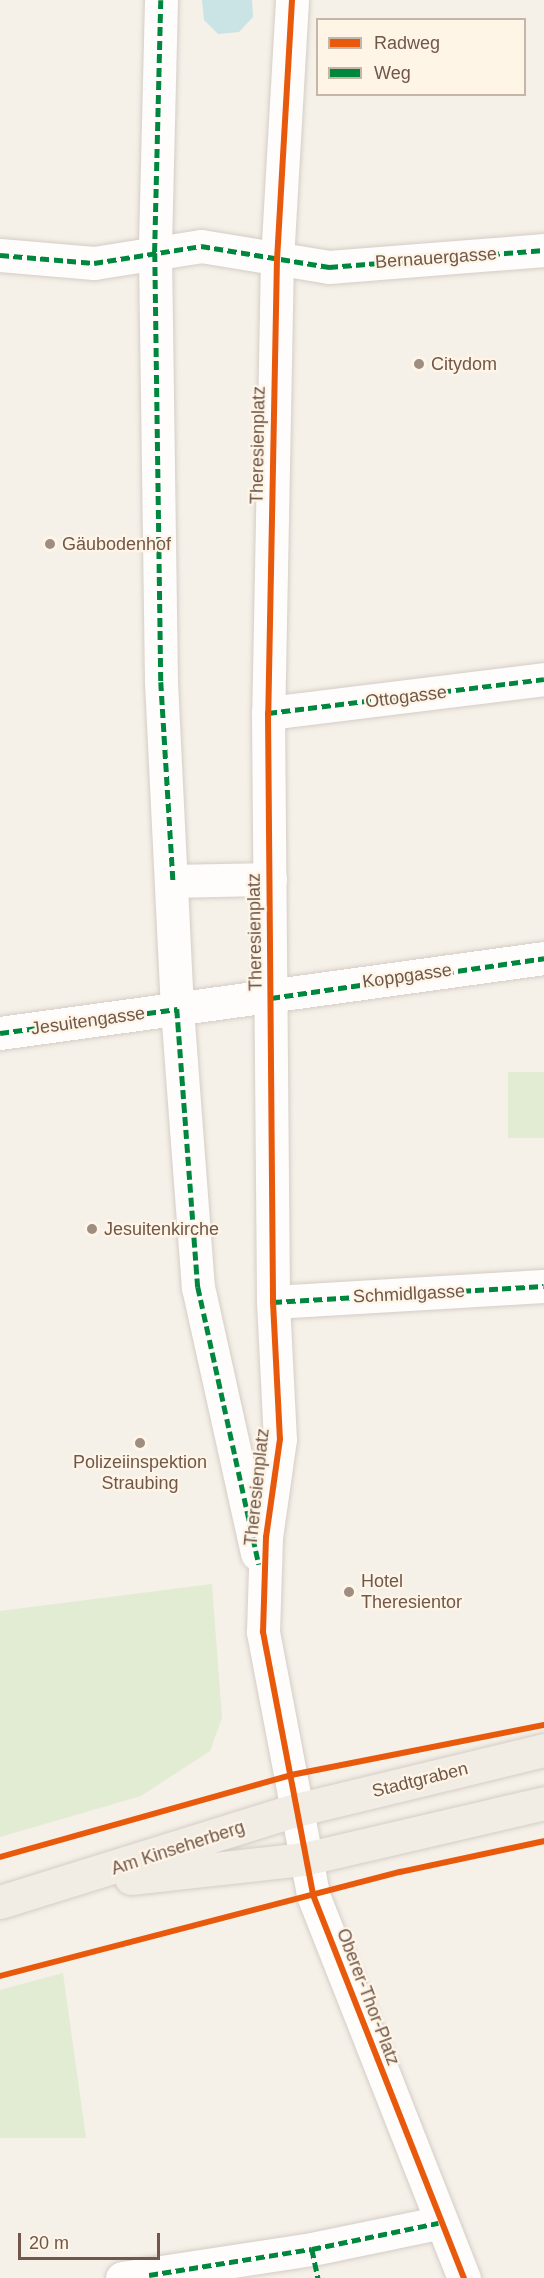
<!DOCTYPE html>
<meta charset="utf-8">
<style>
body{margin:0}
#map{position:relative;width:544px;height:2278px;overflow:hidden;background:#f5f0e8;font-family:Helvetica,sans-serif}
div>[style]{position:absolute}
.green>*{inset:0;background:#e1ecd3;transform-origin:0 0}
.water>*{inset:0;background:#cae3e4}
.roads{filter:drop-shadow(0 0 2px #d4cdc6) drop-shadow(0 0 2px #d4cdc6)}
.minor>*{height:33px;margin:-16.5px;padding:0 16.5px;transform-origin:16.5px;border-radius:16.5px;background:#fefdfc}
.major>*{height:33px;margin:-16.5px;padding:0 16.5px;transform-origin:16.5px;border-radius:16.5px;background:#f1ece4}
.quiet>*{height:4.5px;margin-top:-2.25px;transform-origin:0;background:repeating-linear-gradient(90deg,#00873e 0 9px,transparent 0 13.5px)}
.cycleway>*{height:6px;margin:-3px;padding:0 3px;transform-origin:3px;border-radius:3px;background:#e8590c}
.dots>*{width:16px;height:16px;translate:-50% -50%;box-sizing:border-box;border:3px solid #fef5e7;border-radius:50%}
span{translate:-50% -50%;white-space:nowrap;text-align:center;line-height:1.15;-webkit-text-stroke:4.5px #fef5e7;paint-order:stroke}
.street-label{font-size:18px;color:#71574a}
.poi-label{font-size:18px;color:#71574a}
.left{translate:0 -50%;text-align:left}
.legend{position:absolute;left:316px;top:18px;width:210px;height:78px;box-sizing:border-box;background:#fef5e7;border:2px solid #c6b6a8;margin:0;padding:8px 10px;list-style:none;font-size:18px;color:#71574a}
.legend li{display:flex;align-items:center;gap:12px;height:30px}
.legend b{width:30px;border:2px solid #c6b6a8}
.scale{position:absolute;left:18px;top:2233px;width:142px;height:27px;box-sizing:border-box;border:3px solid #71574a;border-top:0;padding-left:8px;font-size:18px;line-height:21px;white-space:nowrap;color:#71574a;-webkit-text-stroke:4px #fef5e7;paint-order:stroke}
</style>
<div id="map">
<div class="green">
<div style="left:544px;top:1072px;width:66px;height:36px;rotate:90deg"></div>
<div style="clip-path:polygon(212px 1584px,222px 1718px,210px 1751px,141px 1796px,0 1837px,0 1611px)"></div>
<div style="clip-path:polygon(63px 1973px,86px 2138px,0 2138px,0 1990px)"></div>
</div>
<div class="water">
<div style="clip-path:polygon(202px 0,252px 0,253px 17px,239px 32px,218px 34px,204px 20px)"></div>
</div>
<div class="roads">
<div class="minor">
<div style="left:161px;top:0;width:253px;rotate:91.4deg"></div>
<div style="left:155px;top:253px;width:429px;rotate:89.2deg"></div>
<div style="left:161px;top:682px;width:327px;rotate:87.2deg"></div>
<div style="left:177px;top:1009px;width:279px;rotate:85.7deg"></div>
<div style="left:198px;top:1287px;width:273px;rotate:77.5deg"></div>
<div style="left:292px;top:0;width:258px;rotate:93.3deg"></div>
<div style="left:277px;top:258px;width:455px;rotate:91.1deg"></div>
<div style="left:268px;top:713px;width:589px;rotate:89.51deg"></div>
<div style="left:273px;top:1302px;width:137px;rotate:87.1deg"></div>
<div style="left:280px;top:1439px;width:99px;rotate:98.1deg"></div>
<div style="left:266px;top:1537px;width:95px;rotate:91.8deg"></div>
<div style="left:263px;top:1632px;width:268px;rotate:79.2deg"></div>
<div style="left:313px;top:1895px;width:412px;rotate:68.5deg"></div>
<div style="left:0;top:255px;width:94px;rotate:4.9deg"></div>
<div style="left:94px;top:263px;width:108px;rotate:-9deg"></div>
<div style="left:201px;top:246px;width:130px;rotate:9.3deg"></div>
<div style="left:329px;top:267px;width:216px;rotate:-4.5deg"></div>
<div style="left:268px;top:713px;width:278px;rotate:-7deg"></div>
<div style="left:173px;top:881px;width:97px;rotate:-1.2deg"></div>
<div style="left:0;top:1033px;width:549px;rotate:-7.85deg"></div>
<div style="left:273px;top:1302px;width:271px;rotate:-3.4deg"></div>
<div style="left:122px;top:2278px;width:192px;rotate:-8.7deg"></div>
<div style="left:312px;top:2249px;width:129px;rotate:-11.7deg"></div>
</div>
<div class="major">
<div style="left:131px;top:1878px;width:174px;rotate:-6.3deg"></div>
<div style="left:304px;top:1859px;width:246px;rotate:-13.1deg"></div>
<div style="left:0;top:1902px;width:310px;rotate:-17.3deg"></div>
<div style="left:296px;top:1810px;width:255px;rotate:-13.6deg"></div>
</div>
</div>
<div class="quiet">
<div style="left:161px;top:0;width:253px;rotate:91.4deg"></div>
<div style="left:155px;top:253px;width:429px;rotate:89.2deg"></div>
<div style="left:161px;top:682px;width:199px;rotate:86.5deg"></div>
<div style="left:0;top:255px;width:94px;rotate:4.9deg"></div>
<div style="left:94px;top:263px;width:108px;rotate:-9deg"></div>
<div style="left:201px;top:246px;width:130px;rotate:9.3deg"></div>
<div style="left:329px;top:267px;width:216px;rotate:-4.5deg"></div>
<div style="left:268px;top:713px;width:278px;rotate:-7deg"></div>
<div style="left:271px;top:998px;width:276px;rotate:-8.3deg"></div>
<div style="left:0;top:1033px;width:179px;rotate:-7.7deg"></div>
<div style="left:177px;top:1009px;width:279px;rotate:85.7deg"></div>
<div style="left:198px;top:1287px;width:284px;rotate:77.6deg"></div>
<div style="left:273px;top:1302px;width:271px;rotate:-3.4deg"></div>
<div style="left:312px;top:2249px;width:30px;rotate:78deg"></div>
<div style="left:149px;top:2275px;width:165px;rotate:-9.1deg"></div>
<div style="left:312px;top:2249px;width:129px;rotate:-11.7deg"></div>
</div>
<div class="cycleway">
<div style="left:292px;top:0;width:258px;rotate:93.3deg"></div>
<div style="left:277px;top:258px;width:455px;rotate:91.1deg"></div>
<div style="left:268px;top:713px;width:589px;rotate:89.51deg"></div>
<div style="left:273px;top:1302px;width:137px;rotate:87.1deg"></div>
<div style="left:280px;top:1439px;width:99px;rotate:98.1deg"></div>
<div style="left:266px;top:1537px;width:95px;rotate:91.8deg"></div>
<div style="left:263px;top:1632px;width:268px;rotate:79.2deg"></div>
<div style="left:313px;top:1895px;width:412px;rotate:68.5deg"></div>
<div style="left:0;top:1857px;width:302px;rotate:-15.7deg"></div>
<div style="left:291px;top:1775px;width:258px;rotate:-11.2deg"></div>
<div style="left:0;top:1976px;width:413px;rotate:-14.6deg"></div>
<div style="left:400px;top:1872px;width:147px;rotate:-12.1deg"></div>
</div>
<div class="dots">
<div style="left:419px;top:364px;background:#9f8d81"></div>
<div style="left:50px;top:544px;background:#9f8d81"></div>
<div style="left:92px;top:1229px;background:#9f8d81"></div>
<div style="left:140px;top:1443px;background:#9f8d81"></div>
<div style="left:349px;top:1592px;background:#9f8d81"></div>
</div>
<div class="street-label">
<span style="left:436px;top:258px;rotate:-4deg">Bernauergasse</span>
<span style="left:258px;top:445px;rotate:-89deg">Theresienplatz</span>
<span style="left:406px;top:697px;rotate:-7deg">Ottogasse</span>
<span style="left:255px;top:932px;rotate:-91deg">Theresienplatz</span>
<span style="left:407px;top:976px;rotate:-8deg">Koppgasse</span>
<span style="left:88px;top:1021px;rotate:-8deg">Jesuitengasse</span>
<span style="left:409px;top:1294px;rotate:-3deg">Schmidlgasse</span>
<span style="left:257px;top:1487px;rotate:-84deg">Theresienplatz</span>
<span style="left:420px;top:1780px;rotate:-14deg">Stadtgraben</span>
<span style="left:178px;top:1848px;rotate:-18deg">Am Kinseherberg</span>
<span style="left:368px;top:1997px;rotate:69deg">Oberer-Thor-Platz</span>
</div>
<div class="poi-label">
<span class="left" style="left:431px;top:364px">Citydom</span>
<span class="left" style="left:62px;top:544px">Gäubodenhof</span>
<span class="left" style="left:104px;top:1229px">Jesuitenkirche</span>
<span style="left:140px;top:1473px">Polizeiinspektion<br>Straubing</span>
<span class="left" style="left:361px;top:1592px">Hotel<br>Theresientor</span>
</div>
<ul class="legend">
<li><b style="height:8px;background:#e8590c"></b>Radweg</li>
<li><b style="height:8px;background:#00873e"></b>Weg</li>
</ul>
<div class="scale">20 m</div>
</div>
